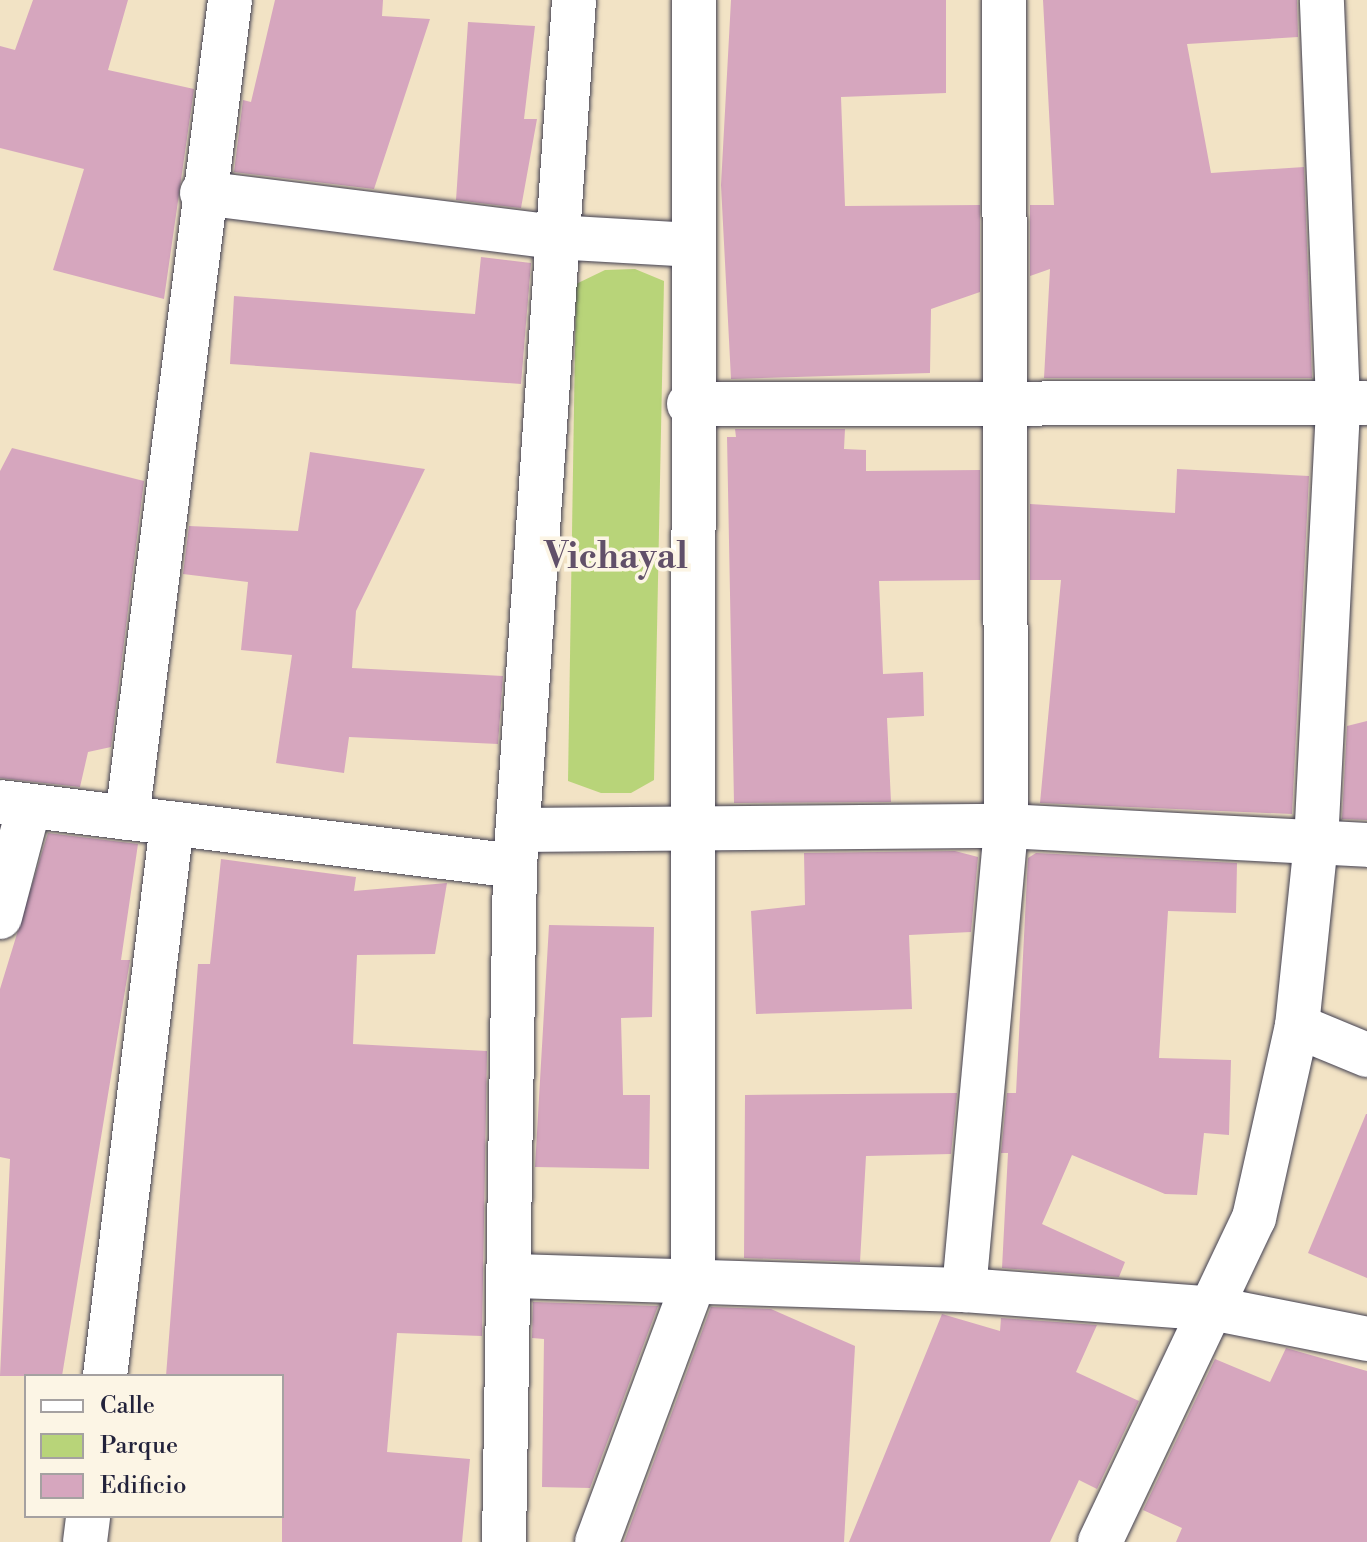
<!DOCTYPE html>
<style>
body{margin:0}
#map{position:relative;width:1367px;height:1542px;overflow:hidden;background:#f2e3c5;font-family:"Libre Bodoni",serif}
div>[style]{position:absolute}
.green>*{inset:0;background:#b8d479}
.building>*{inset:0;background:#d6a6be}
.roads{filter:drop-shadow(0 0 2px #413f50) drop-shadow(0 0 2px #413f50)}
.minor>*{height:44px;margin:-22px;padding:0 22px;transform-origin:22px;border-radius:22px;background:#fff}
span{translate:-50% -50%;white-space:nowrap;text-align:center;line-height:1.15;-webkit-text-stroke:7px #fcf5e5;paint-order:stroke}
.quarter-label{font-size:36px;color:#615069;font-weight:700}
.legend{position:absolute;left:24px;top:1374px;width:260px;height:144px;box-sizing:border-box;background:#fcf5e5;border:2px solid #a5a1a1;margin:0;padding:10px 14px;list-style:none;font-size:24px;color:#22223b}
.legend li{display:flex;align-items:center;gap:16px;height:40px}
.legend b{width:40px;border:2px solid #a5a1a1}
</style>
<div id="map">
<div class="green">
<div style="clip-path:polygon(635px 269px,664px 281px,654px 780px,631px 793px,601px 793px,568px 781px,576px 284px,605px 270px)"></div>
</div>
<div class="building">
<div style="clip-path:polygon(33px 0,128px 0,108px 70px,194px 89px,164px 299px,53px 270px,84px 169px,0 148px,0 46px,15px 50px)"></div>
<div style="clip-path:polygon(275px 0,383px 0,382px 16px,430px 19px,374px 189px,234px 172px,243px 100px,251px 102px)"></div>
<div style="clip-path:polygon(731px 0,946px 0,946px 93px,841px 97px,845px 206px,980px 205px,980px 292px,931px 309px,930px 373px,731px 379px,721px 185px)"></div>
<div style="clip-path:polygon(1043px 0,1297px 0,1298px 37px,1187px 44px,1211px 173px,1304px 167px,1312px 378px,1044px 378px,1050px 269px,1030px 276px,1030px 205px,1054px 205px)"></div>
<div style="clip-path:polygon(468px 22px,535px 26px,524px 119px,537px 119px,521px 208px,456px 200px)"></div>
<div style="clip-path:polygon(481px 257px,531px 263px,521px 384px,230px 364px,234px 296px,475px 314px)"></div>
<div style="clip-path:polygon(735px 429px,845px 429px,844px 449px,866px 450px,866px 471px,980px 470px,980px 580px,879px 581px,883px 674px,923px 672px,924px 716px,887px 718px,891px 802px,734px 803px,727px 437px,736px 437px)"></div>
<div style="clip-path:polygon(12px 448px,144px 481px,111px 747px,88px 752px,80px 787px,0 778px,0 471px)"></div>
<div style="clip-path:polygon(310px 452px,425px 469px,356px 611px,352px 668px,503px 676px,498px 744px,349px 737px,344px 773px,276px 763px,292px 655px,241px 650px,248px 582px,183px 574px,189px 526px,298px 531px)"></div>
<div style="clip-path:polygon(1177px 469px,1309px 476px,1292px 814px,1040px 803px,1061px 580px,1030px 580px,1030px 504px,1175px 513px)"></div>
<div style="clip-path:polygon(1367px 721px,1367px 820px,1342px 819px,1347px 726px)"></div>
<div style="clip-path:polygon(48px 833px,138px 844px,121px 960px,130px 960px,62px 1376px,0 1376px,10px 1159px,0 1157px,0 989px)"></div>
<div style="clip-path:polygon(955px 851px,978px 857px,971px 932px,909px 935px,912px 1009px,756px 1014px,751px 911px,805px 905px,804px 853px)"></div>
<div style="clip-path:polygon(1036px 853px,1237px 863px,1236px 913px,1168px 911px,1159px 1058px,1231px 1060px,1229px 1135px,1204px 1133px,1197px 1195px,1165px 1194px,1072px 1155px,1042px 1224px,1125px 1262px,1119px 1277px,1002px 1268px,1008px 1153px,1001px 1153px,1007px 1093px,1016px 1093px,1028px 858px)"></div>
<div style="clip-path:polygon(221px 859px,356px 877px,354px 891px,447px 883px,435px 954px,357px 955px,353px 1044px,487px 1051px,482px 1336px,397px 1333px,387px 1452px,470px 1459px,462px 1542px,282px 1542px,282px 1376px,166px 1376px,198px 964px,210px 964px)"></div>
<div style="clip-path:polygon(549px 925px,654px 927px,652px 1017px,621px 1018px,623px 1095px,650px 1095px,649px 1169px,535px 1167px)"></div>
<div style="clip-path:polygon(957px 1093px,951px 1154px,866px 1156px,860px 1262px,744px 1258px,745px 1095px)"></div>
<div style="clip-path:polygon(1366px 1114px,1367px 1114px,1367px 1278px,1308px 1253px)"></div>
<div style="clip-path:polygon(533px 1302px,658px 1306px,590px 1488px,542px 1487px,544px 1339px,532px 1338px)"></div>
<div style="clip-path:polygon(711px 1307px,771px 1309px,855px 1346px,844px 1542px,624px 1542px)"></div>
<div style="clip-path:polygon(942px 1314px,1000px 1331px,1001px 1318px,1097px 1325px,1076px 1372px,1139px 1401px,1097px 1489px,1079px 1480px,1050px 1542px,849px 1542px)"></div>
<div style="clip-path:polygon(1286px 1348px,1367px 1371px,1367px 1542px,1176px 1542px,1182px 1528px,1143px 1510px,1215px 1359px,1270px 1382px)"></div>
</div>
<div class="roads">
<div class="minor">
<div style="left:202px;top:193px;width:355px;rotate:7.1deg"></div>
<div style="left:554px;top:237px;width:138px;rotate:3.3deg"></div>
<div style="left:689px;top:404px;width:677px;rotate:-0.08deg"></div>
<div style="left:0;top:802px;width:519px;rotate:7.08deg"></div>
<div style="left:127px;top:818px;width:824px;rotate:-82.82deg"></div>
<div style="left:518px;top:830px;width:488px;rotate:-0.5deg"></div>
<div style="left:1006px;top:826px;width:361px;rotate:3deg"></div>
<div style="left:0;top:917px;width:111px;rotate:-75.3deg"></div>
<div style="left:1297px;top:1026px;width:76px;rotate:22.5deg"></div>
<div style="left:513px;top:1276px;width:451px;rotate:1.8deg"></div>
<div style="left:964px;top:1290px;width:253px;rotate:4.3deg"></div>
<div style="left:1216px;top:1309px;width:154px;rotate:11.2deg"></div>
<div style="left:964px;top:1290px;width:466px;rotate:-84.8deg"></div>
<div style="left:1006px;top:826px;width:826px;rotate:-90.14deg"></div>
<div style="left:105px;top:1376px;width:556px;rotate:-83.08deg"></div>
<div style="left:85px;top:1542px;width:26px;rotate:-83deg"></div>
<div style="left:504px;top:1542px;width:676px;rotate:-89.07deg"></div>
<div style="left:515px;top:866px;width:868px;rotate:-86.1deg"></div>
<div style="left:597px;top:1542px;width:275px;rotate:-69.6deg"></div>
<div style="left:693px;top:1284px;width:1284px;rotate:-89.96deg"></div>
<div style="left:1100px;top:1542px;width:359px;rotate:-64.6deg"></div>
<div style="left:1254px;top:1218px;width:197px;rotate:-77.4deg"></div>
<div style="left:1297px;top:1026px;width:184px;rotate:-84.1deg"></div>
<div style="left:1316px;top:843px;width:442px;rotate:-87.1deg"></div>
<div style="left:1338px;top:402px;width:402px;rotate:-92.3deg"></div>
</div>
</div>
<div class="quarter-label">
<span style="left:616px;top:558px">Vichayal</span>
</div>
<ul class="legend">
<li><b style="height:10px;background:#fff"></b>Calle</li>
<li><b style="height:22px;background:#b8d479"></b>Parque</li>
<li><b style="height:22px;background:#d6a6be"></b>Edificio</li>
</ul>
</div>
